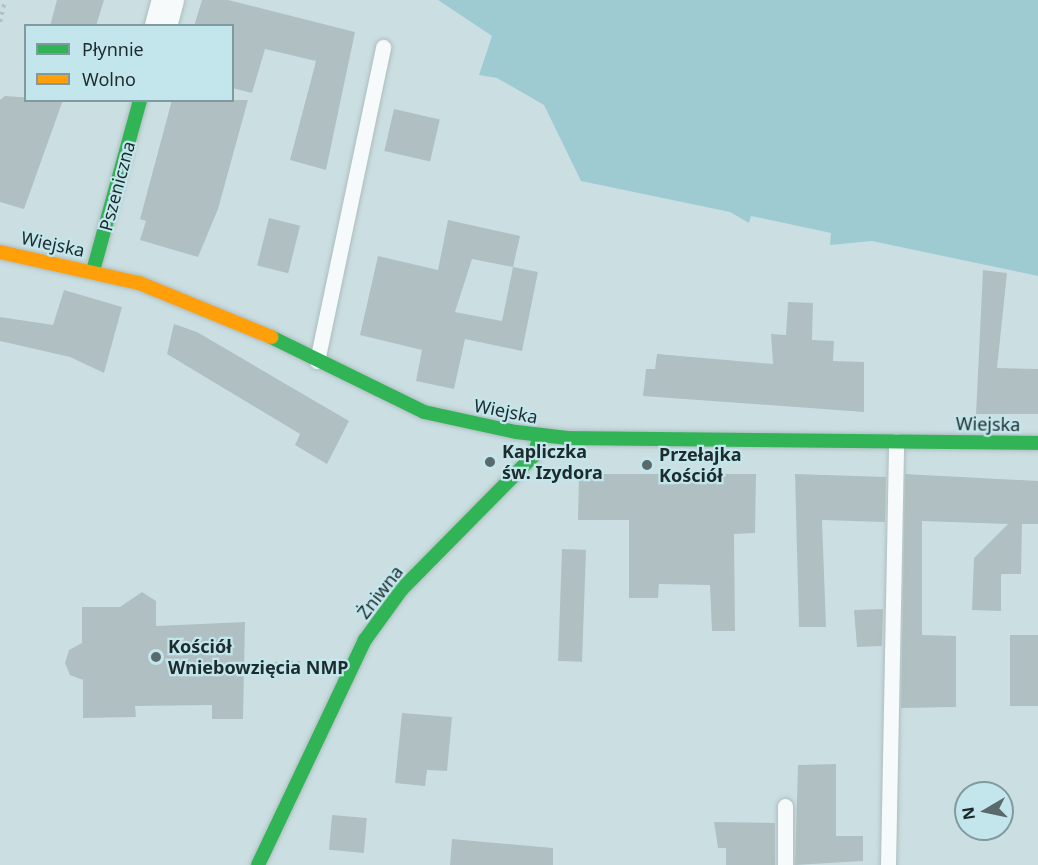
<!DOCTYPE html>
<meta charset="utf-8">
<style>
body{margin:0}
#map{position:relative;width:1038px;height:865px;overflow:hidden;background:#cbdfe2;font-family:"Noto Sans",sans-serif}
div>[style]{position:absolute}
.green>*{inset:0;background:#9ecbd2}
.building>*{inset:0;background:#b0c0c2;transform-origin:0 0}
.path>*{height:4px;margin-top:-2px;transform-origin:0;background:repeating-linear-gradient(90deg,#b6bebe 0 3px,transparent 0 7.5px)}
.roads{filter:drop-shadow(0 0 2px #adbdbf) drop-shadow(0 0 2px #adbdbf)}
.lane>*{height:15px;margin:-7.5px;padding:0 7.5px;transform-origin:7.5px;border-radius:7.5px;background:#f7fafb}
.street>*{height:32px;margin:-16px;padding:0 16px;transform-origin:16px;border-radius:16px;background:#f7fafb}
.fast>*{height:14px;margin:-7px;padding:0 7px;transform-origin:7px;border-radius:7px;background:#30b455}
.slow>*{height:14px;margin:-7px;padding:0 7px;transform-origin:7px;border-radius:7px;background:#ff9f0a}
.dots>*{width:16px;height:16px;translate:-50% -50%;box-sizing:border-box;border:3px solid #c2e6eb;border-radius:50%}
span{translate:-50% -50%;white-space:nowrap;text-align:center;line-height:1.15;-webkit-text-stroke:4.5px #c2e6eb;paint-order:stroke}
.street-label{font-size:18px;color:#1d2b2d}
.poi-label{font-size:18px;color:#1d2b2d;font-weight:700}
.left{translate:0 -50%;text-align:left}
.legend{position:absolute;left:24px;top:24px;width:210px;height:78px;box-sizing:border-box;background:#c2e6eb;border:2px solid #809b9f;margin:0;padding:8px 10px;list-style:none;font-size:18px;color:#1d2b2d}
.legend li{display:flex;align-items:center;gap:12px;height:30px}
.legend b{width:30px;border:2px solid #809b9f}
.north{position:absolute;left:954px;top:781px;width:60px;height:60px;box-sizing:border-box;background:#c2e6eb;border:2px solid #809b9f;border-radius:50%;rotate:261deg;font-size:16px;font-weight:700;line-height:24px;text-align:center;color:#1d2b2d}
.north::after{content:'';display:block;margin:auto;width:21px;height:27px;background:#5a6a6c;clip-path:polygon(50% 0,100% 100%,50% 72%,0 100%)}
</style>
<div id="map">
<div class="green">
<div style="clip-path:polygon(438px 0,1038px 0,1038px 276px,872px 241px,830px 245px,831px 233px,751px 216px,749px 223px,730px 212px,581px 181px,544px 105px,497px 78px,479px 75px,492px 36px)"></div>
</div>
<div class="building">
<div style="clip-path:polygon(57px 0,104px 0,96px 26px,50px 26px)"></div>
<div style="clip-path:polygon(202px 0,228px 0,355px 32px,326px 170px,290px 160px,316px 61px,265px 49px,252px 93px,232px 88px,232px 26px,194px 26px)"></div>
<div style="clip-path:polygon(5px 96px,63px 100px,24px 209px,0 202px,0 100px)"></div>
<div style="clip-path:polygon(172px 100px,248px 100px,218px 209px,198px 257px,140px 240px,146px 221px,140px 219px)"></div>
<div style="left:394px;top:109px;width:47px;height:43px;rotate:13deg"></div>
<div style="left:269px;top:218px;width:32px;height:49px;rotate:14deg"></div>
<div style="clip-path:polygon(448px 220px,520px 236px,513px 267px,472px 259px,455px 312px,502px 321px,513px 267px,538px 272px,522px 351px,465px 339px,454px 389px,416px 381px,422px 350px,360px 335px,378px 256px,438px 270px)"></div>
<div style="clip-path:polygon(983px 270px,1007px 273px,997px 368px,1038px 369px,1038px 414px,976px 414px)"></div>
<div style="clip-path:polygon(64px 290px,122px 307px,104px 373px,70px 357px,0 341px,0 317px,53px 325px)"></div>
<div style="clip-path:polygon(788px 302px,813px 303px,812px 340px,834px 341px,833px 361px,864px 362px,864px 412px,643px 396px,646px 369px,655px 369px,657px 354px,773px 364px,771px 334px,786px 335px)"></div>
<div style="clip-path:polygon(174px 324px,197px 332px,349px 421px,327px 464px,295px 445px,300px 434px,167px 354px)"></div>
<div style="clip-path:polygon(579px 474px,756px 474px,755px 533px,734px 534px,735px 631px,712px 631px,710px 585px,659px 584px,658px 598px,629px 598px,629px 520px,578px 520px)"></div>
<div style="clip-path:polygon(795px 474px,886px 477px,885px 522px,822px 520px,826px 627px,799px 627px)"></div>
<div style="clip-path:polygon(905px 474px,1038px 481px,1038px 524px,1022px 524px,1021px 574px,1001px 574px,1001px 611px,972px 610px,974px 558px,1008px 524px,922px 521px,922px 635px,956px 636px,956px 707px,901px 708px)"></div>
<div style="left:562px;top:549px;width:24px;height:112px;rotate:2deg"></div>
<div style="clip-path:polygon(142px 592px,156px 601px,156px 626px,245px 622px,243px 719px,212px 719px,212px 705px,135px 706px,136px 717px,83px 718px,83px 680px,70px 675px,65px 663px,69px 650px,82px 643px,82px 607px,120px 607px)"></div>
<div style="clip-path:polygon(883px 609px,882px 646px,857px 647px,854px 610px)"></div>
<div style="left:1010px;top:635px;width:28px;height:71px"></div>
<div style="clip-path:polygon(402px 713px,452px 717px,447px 771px,427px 770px,425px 786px,395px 783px)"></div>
<div style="clip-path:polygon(836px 764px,836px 836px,863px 836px,863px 861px,795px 865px,798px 765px)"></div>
<div style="left:332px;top:815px;width:35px;height:35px;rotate:5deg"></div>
<div style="clip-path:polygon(714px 822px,775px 823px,775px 865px,726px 865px,726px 848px,718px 848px)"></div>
<div style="clip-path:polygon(452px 839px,553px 848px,553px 865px,450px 865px)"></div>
</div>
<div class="path">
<div style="left:0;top:22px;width:23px;rotate:-77deg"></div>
<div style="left:245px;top:665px;width:75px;rotate:-2.3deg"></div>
</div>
<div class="roads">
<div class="lane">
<div style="left:317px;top:361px;width:321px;rotate:-78.1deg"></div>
<div style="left:785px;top:865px;width:59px;rotate:-90deg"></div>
<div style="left:888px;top:865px;width:424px;rotate:-88.9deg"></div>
</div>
<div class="street">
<div style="left:161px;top:26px;width:27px;rotate:-75deg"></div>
</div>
<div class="fast">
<div style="left:93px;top:271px;width:177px;rotate:-74.6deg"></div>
<div style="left:271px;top:337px;width:170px;rotate:26.1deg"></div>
<div style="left:424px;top:412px;width:94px;rotate:12.3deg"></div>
<div style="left:516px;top:432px;width:52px;rotate:6.6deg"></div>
<div style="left:568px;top:438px;width:470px;rotate:0.6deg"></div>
<div style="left:258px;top:865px;width:249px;rotate:-64.6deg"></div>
<div style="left:365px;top:640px;width:62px;rotate:-54.2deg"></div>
<div style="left:401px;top:590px;width:190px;rotate:-45.4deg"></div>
<div style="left:534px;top:455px;width:20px;rotate:-72deg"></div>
</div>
<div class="slow">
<div style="left:0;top:252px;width:142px;rotate:12.6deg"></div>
<div style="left:139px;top:283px;width:143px;rotate:22.2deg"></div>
</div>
</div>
<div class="dots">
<div style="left:490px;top:462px;background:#5a6a6c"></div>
<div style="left:647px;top:465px;background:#5a6a6c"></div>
<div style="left:156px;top:657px;background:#5a6a6c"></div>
</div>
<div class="street-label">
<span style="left:117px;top:186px;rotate:-75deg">Pszeniczna</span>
<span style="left:53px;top:244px;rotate:12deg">Wiejska</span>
<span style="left:506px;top:411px;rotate:11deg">Wiejska</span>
<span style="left:988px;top:424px;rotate:1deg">Wiejska</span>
<span style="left:380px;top:592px;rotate:-52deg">Żniwna</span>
</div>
<div class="poi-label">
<span class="left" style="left:502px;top:462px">Kapliczka<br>św. Izydora</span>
<span class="left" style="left:659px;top:465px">Przełajka<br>Kościół</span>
<span class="left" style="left:168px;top:657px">Kościół<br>Wniebowzięcia NMP</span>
</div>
<ul class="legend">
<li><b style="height:8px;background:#30b455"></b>Płynnie</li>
<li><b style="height:8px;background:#ff9f0a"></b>Wolno</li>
</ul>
<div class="north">N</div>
</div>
